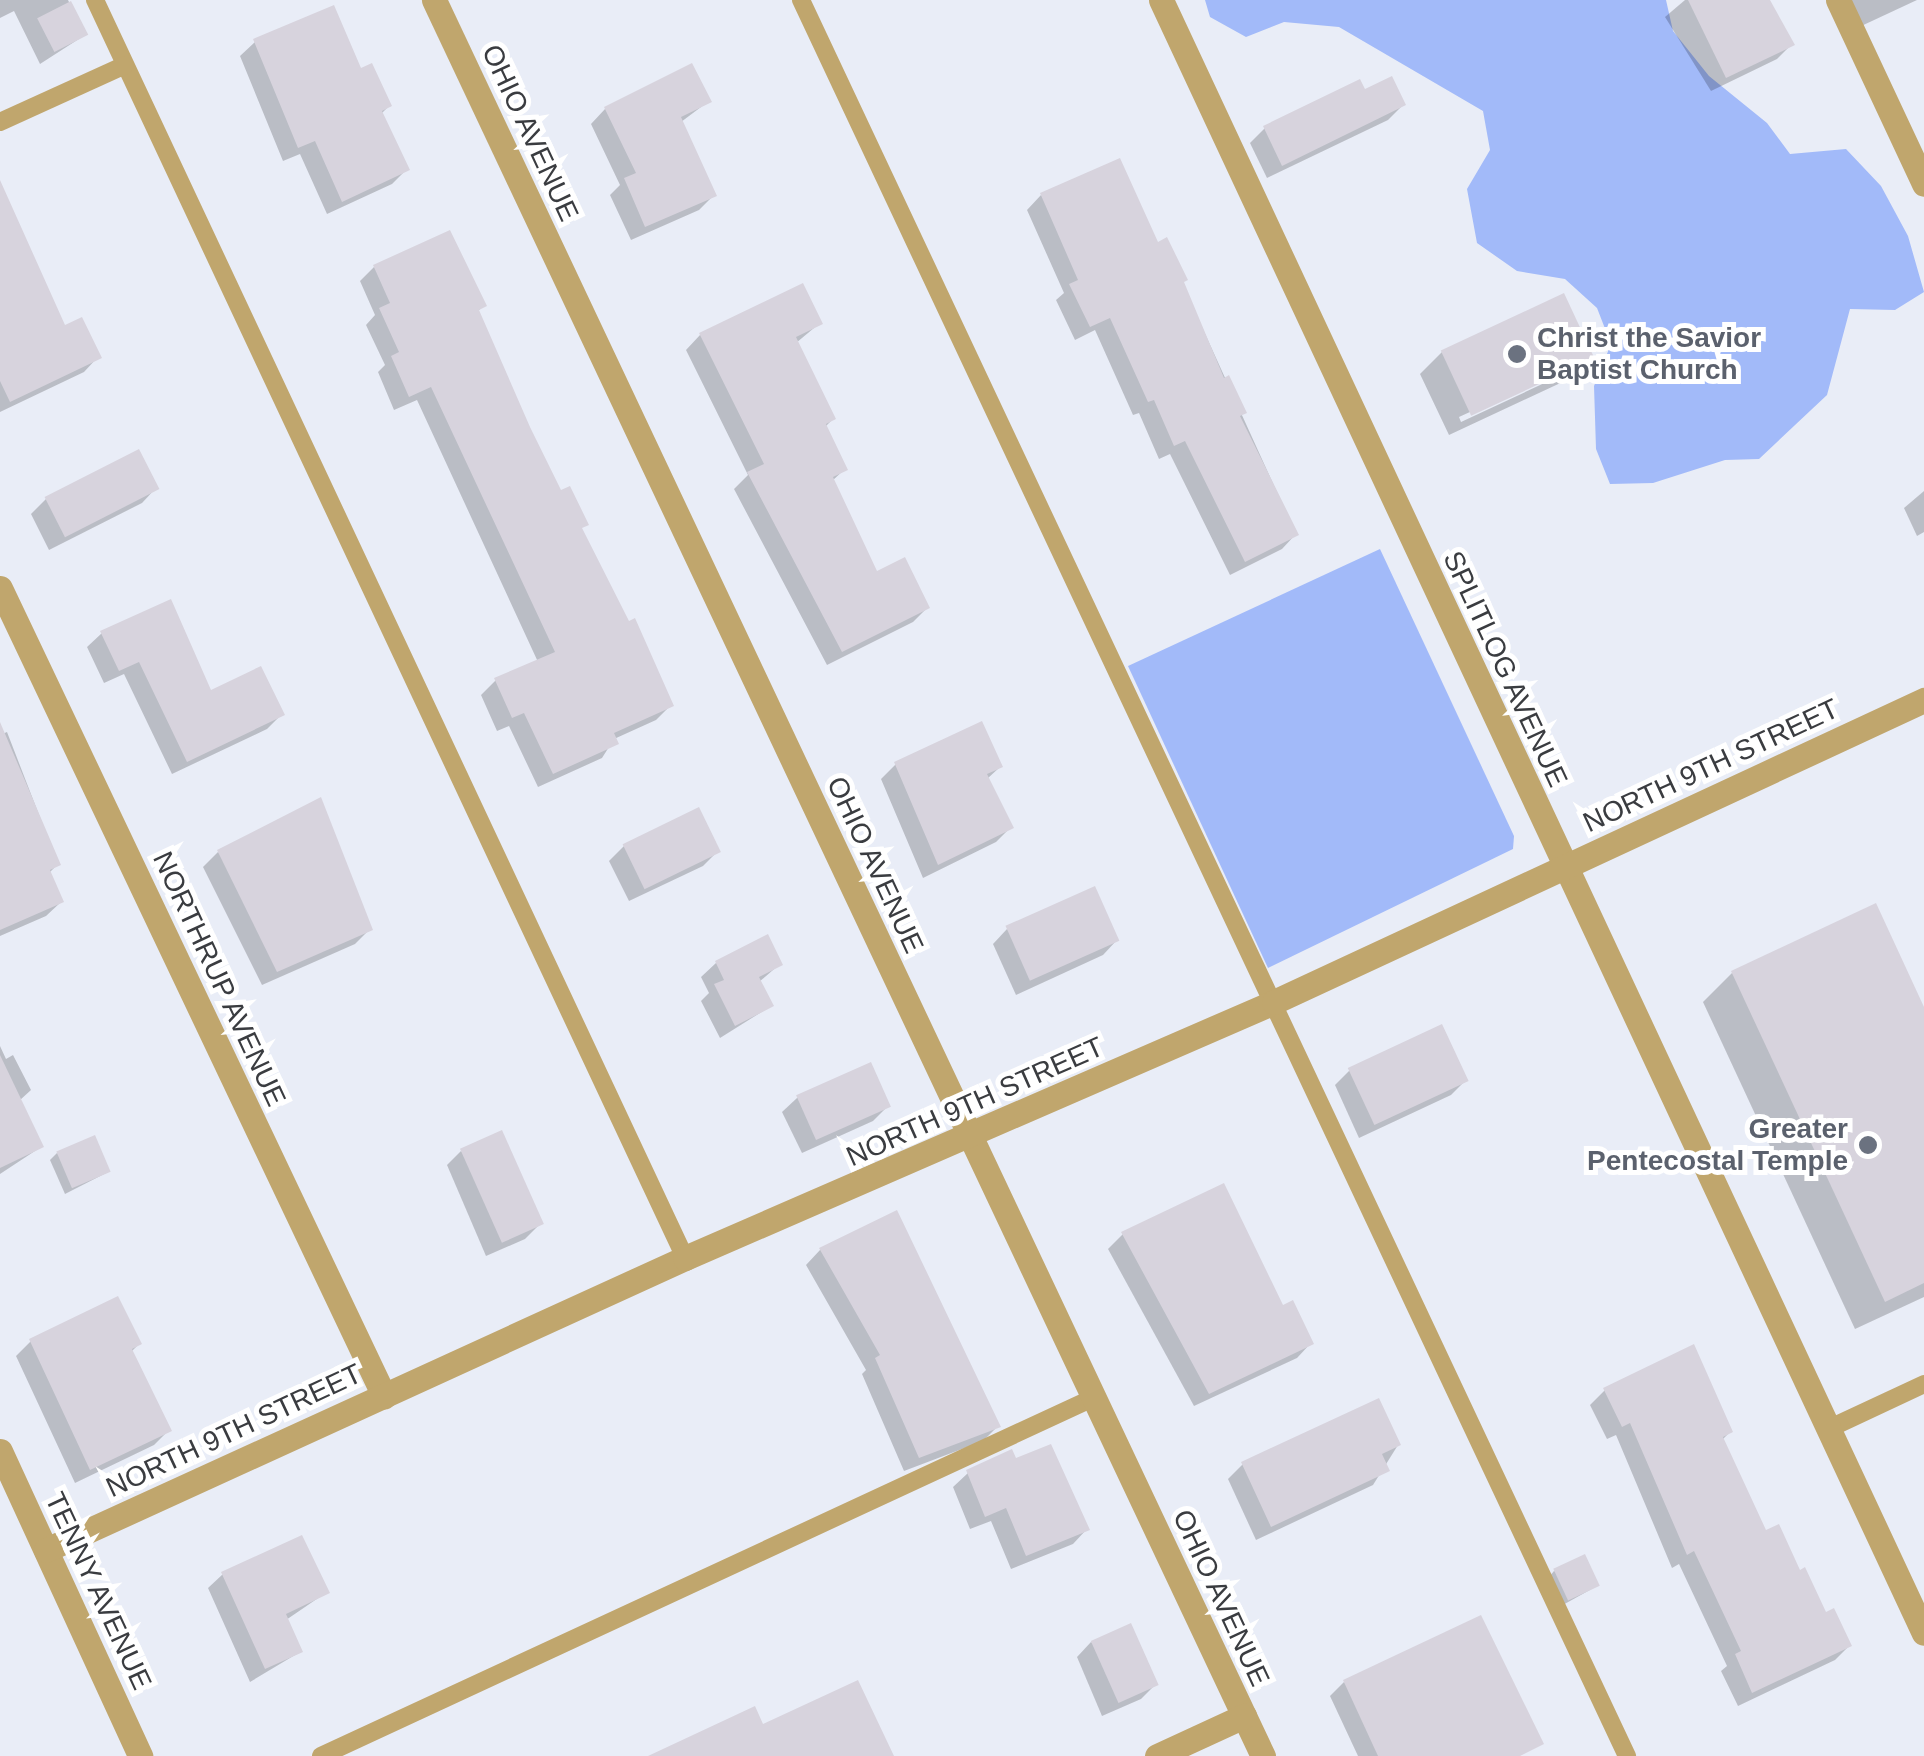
<!DOCTYPE html>
<style>
body{margin:0}
#map{position:relative;width:1924px;height:1756px;overflow:hidden;background:#e9edf7;font-family:Arial,sans-serif}
div>[style]{position:absolute}
.green>*{inset:0;background:#a2baf9}
.shadow>*{inset:0;background:#0003}
.building>*{inset:0;background:#d7d3dd;transform-origin:0 0}
.service>*{height:18px;margin:-9px;padding:0 9px;transform-origin:9px;border-radius:9px;background:#c0a66d}
.minor>*{height:25px;margin:-12.5px;padding:0 12.5px;transform-origin:12.5px;border-radius:12.5px;background:#c0a66d}
.dots>*{width:28px;height:28px;translate:-50% -50%;box-sizing:border-box;border:5px solid #fff;border-radius:50%}
span{translate:-50% -50%;white-space:nowrap;text-align:center;line-height:1.15;-webkit-text-stroke:10px #fff;paint-order:stroke}
.street-label{font-size:28px;color:#3a3c40}
.worship-label{font-size:28px;color:#5b616d;font-weight:700}
.left{translate:0 -50%;text-align:left}
.right{translate:-100% -50%;text-align:right}
</style>
<div id="map">
<div class="green">
<div style="clip-path:polygon(1205px 0,1666px 0,1673px 31px,1709px 76px,1767px 123px,1790px 154px,1846px 149px,1881px 186px,1908px 236px,1924px 292px,1895px 310px,1850px 309px,1827px 395px,1759px 459px,1725px 460px,1653px 483px,1610px 484px,1596px 449px,1594px 386px,1611px 344px,1597px 308px,1565px 279px,1517px 271px,1477px 243px,1467px 189px,1490px 150px,1483px 111px,1339px 27px,1284px 22px,1246px 37px,1210px 17px)"></div>
<div style="clip-path:polygon(1380px 549px,1514px 836px,1513px 849px,1268px 968px,1128px 666px)"></div>
</div>
<div class="shadow">
<div style="clip-path:polygon(0 0,68px 0,85px 35px,40px 64px,14px 11px,0 18px)"></div>
<div style="clip-path:polygon(1685px 0,1768px 0,1792px 44px,1777px 59px,1711px 91px,1665px 17px)"></div>
<div style="clip-path:polygon(1843px 0,1917px 0,1857px 28px)"></div>
<div style="clip-path:polygon(255px 42px,360px 71px,389px 106px,381px 114px,407px 169px,392px 184px,327px 214px,300px 154px,283px 161px,240px 56px)"></div>
<div style="clip-path:polygon(1364px 93px,1403px 105px,1388px 120px,1267px 178px,1250px 143px,1265px 128px)"></div>
<div style="clip-path:polygon(709px 101px,681px 122px,714px 195px,699px 210px,631px 240px,610px 195px,620px 185px,591px 124px,605px 109px)"></div>
<div style="clip-path:polygon(1041px 195px,1156px 245px,1182px 283px,1296px 534px,1282px 549px,1230px 575px,1170px 454px,1159px 459px,1139px 413px,1133px 415px,1095px 330px,1075px 340px,1056px 300px,1064px 293px,1027px 210px)"></div>
<div style="clip-path:polygon(0 248px,64px 328px,98px 357px,84px 372px,0 412px)"></div>
<div style="clip-path:polygon(374px 267px,484px 305px,477px 312px,528px 428px,671px 705px,656px 720px,614px 739px,602px 758px,538px 787px,509px 726px,497px 731px,481px 695px,496px 680px,538px 662px,417px 400px,394px 410px,378px 372px,385px 365px,366px 325px,375px 315px,360px 281px)"></div>
<div style="clip-path:polygon(820px 323px,796px 343px,833px 419px,825px 427px,845px 469px,832px 481px,876px 574px,927px 608px,913px 622px,827px 665px,734px 489px,748px 475px,686px 350px,700px 335px)"></div>
<div style="clip-path:polygon(evenodd,1442px 352px,1591px 357px,1569px 379px,1449px 435px,1420px 374px,1442px 352px,1568px 367px,1568px 372px,1461px 422px,1459px 417px,1568px 367px)"></div>
<div style="clip-path:polygon(156px 488px,142px 503px,49px 550px,31px 514px,46px 499px)"></div>
<div style="clip-path:polygon(1924px 491px,1924px 532px,1917px 536px,1904px 508px)"></div>
<div style="clip-path:polygon(102px 633px,210px 693px,282px 714px,267px 729px,172px 774px,124px 674px,104px 683px,87px 647px)"></div>
<div style="clip-path:polygon(7px 732px,58px 864px,49px 873px,61px 902px,46px 916px,0 936px,0 735px)"></div>
<div style="clip-path:polygon(896px 764px,1000px 767px,987px 779px,1011px 827px,996px 842px,923px 878px,881px 779px)"></div>
<div style="clip-path:polygon(698px 811px,718px 851px,703px 866px,629px 901px,609px 861px,624px 846px)"></div>
<div style="clip-path:polygon(218px 852px,370px 929px,355px 944px,262px 985px,203px 867px)"></div>
<div style="clip-path:polygon(1007px 929px,1117px 940px,1103px 955px,1016px 995px,993px 944px)"></div>
<div style="clip-path:polygon(716px 963px,780px 964px,759px 982px,771px 1006px,720px 1038px,701px 1001px,709px 993px,701px 977px)"></div>
<div style="clip-path:polygon(1732px 973px,1924px 1013px,1924px 1297px,1855px 1329px,1703px 1002px)"></div>
<div style="clip-path:polygon(0 1046px,6px 1059px,13px 1055px,31px 1090px,19px 1101px,41px 1147px,0 1174px)"></div>
<div style="clip-path:polygon(869px 1065px,888px 1106px,873px 1121px,802px 1153px,782px 1112px,797px 1098px)"></div>
<div style="clip-path:polygon(1349px 1071px,1466px 1080px,1451px 1095px,1359px 1138px,1335px 1085px)"></div>
<div style="clip-path:polygon(461px 1151px,540px 1224px,525px 1239px,486px 1256px,447px 1165px)"></div>
<div style="clip-path:polygon(57px 1153px,108px 1172px,65px 1194px,50px 1160px)"></div>
<div style="clip-path:polygon(896px 1214px,998px 1426px,983px 1441px,904px 1471px,862px 1374px,866px 1370px,806px 1265px,820px 1250px)"></div>
<div style="clip-path:polygon(1123px 1234px,1282px 1308px,1311px 1343px,1297px 1358px,1194px 1406px,1108px 1249px)"></div>
<div style="clip-path:polygon(31px 1341px,139px 1344px,131px 1352px,169px 1430px,154px 1445px,75px 1483px,16px 1356px)"></div>
<div style="clip-path:polygon(1605px 1390px,1730px 1432px,1722px 1440px,1765px 1533px,1849px 1646px,1835px 1660px,1738px 1706px,1721px 1671px,1727px 1666px,1679px 1564px,1672px 1568px,1616px 1435px,1607px 1439px,1590px 1405px)"></div>
<div style="clip-path:polygon(1398px 1445px,1373px 1485px,1256px 1540px,1228px 1479px,1243px 1464px)"></div>
<div style="clip-path:polygon(968px 1473px,1087px 1529px,1073px 1544px,1011px 1569px,991px 1521px,970px 1529px,953px 1487px)"></div>
<div style="clip-path:polygon(1554px 1571px,1597px 1586px,1561px 1606px,1548px 1578px)"></div>
<div style="clip-path:polygon(223px 1574px,327px 1592px,286px 1620px,300px 1652px,250px 1682px,208px 1588px)"></div>
<div style="clip-path:polygon(1091px 1642px,1155px 1685px,1141px 1699px,1102px 1716px,1077px 1657px)"></div>
<div style="clip-path:polygon(1344px 1682px,1473px 1756px,1358px 1756px,1330px 1696px)"></div>
</div>
<div class="building">
<div style="clip-path:polygon(1688px 0,1770px 0,1795px 45px,1726px 78px)"></div>
<div style="left:71px;top:1px;width:38px;height:38px;rotate:63deg"></div>
<div style="clip-path:polygon(334px 5px,361px 68px,372px 63px,392px 106px,382px 111px,410px 170px,342px 202px,315px 141px,298px 148px,253px 39px)"></div>
<div style="clip-path:polygon(692px 63px,712px 102px,681px 117px,717px 196px,645px 227px,624px 178px,636px 173px,604px 107px)"></div>
<div style="clip-path:polygon(1392px 76px,1406px 105px,1282px 166px,1263px 126px,1360px 79px,1365px 89px)"></div>
<div style="clip-path:polygon(1120px 158px,1158px 242px,1167px 237px,1188px 280px,1184px 282px,1224px 378px,1229px 375px,1247px 413px,1240px 416px,1299px 535px,1245px 562px,1185px 441px,1174px 446px,1154px 400px,1148px 402px,1110px 318px,1090px 327px,1069px 284px,1078px 280px,1040px 193px)"></div>
<div style="clip-path:polygon(0 180px,65px 325px,82px 317px,102px 358px,10px 402px,0 381px)"></div>
<div style="clip-path:polygon(450px 230px,487px 306px,479px 310px,530px 427px,561px 490px,570px 486px,589px 525px,582px 528px,629px 621px,635px 618px,674px 706px,614px 733px,619px 744px,553px 774px,524px 713px,512px 718px,494px 678px,555px 652px,431px 387px,409px 397px,391px 356px,399px 352px,379px 308px,390px 303px,373px 265px)"></div>
<div style="clip-path:polygon(803px 283px,823px 324px,796px 337px,836px 419px,826px 424px,848px 470px,833px 477px,877px 571px,905px 557px,930px 608px,842px 652px,747px 472px,764px 464px,699px 333px)"></div>
<div style="left:1564px;top:293px;width:72px;height:136px;rotate:65deg"></div>
<div style="left:139px;top:449px;width:45px;height:106px;rotate:63deg"></div>
<div style="clip-path:polygon(171px 599px,211px 690px,261px 666px,285px 715px,187px 762px,139px 662px,119px 671px,100px 631px)"></div>
<div style="clip-path:polygon(982px 721px,1003px 767px,987px 774px,1014px 828px,938px 865px,894px 762px)"></div>
<div style="clip-path:polygon(0 722px,61px 865px,50px 870px,64px 902px,0 930px)"></div>
<div style="clip-path:polygon(321px 797px,373px 930px,277px 972px,217px 850px)"></div>
<div style="left:699px;top:807px;width:50px;height:85px;rotate:64deg"></div>
<div style="left:1095px;top:886px;width:60px;height:98px;rotate:66deg"></div>
<div style="clip-path:polygon(1876px 903px,1924px 1007px,1924px 1283px,1885px 1302px,1731px 971px)"></div>
<div style="clip-path:polygon(768px 934px,783px 965px,759px 977px,774px 1006px,735px 1026px,714px 984px,724px 980px,715px 961px)"></div>
<div style="left:1442px;top:1024px;width:63px;height:104px;rotate:65deg"></div>
<div style="clip-path:polygon(0 1055px,44px 1147px,0 1168px)"></div>
<div style="left:871px;top:1062px;width:49px;height:82px;rotate:66deg"></div>
<div style="left:502px;top:1130px;width:103px;height:46px;rotate:66deg"></div>
<div style="left:95px;top:1135px;width:40px;height:42px;rotate:67deg"></div>
<div style="clip-path:polygon(1224px 1183px,1283px 1305px,1293px 1300px,1314px 1344px,1209px 1394px,1121px 1232px)"></div>
<div style="clip-path:polygon(897px 1210px,1001px 1427px,919px 1458px,875px 1358px,880px 1355px,819px 1248px)"></div>
<div style="clip-path:polygon(118px 1296px,142px 1344px,132px 1349px,172px 1431px,90px 1470px,29px 1339px)"></div>
<div style="clip-path:polygon(1694px 1344px,1733px 1432px,1723px 1437px,1766px 1530px,1779px 1524px,1800px 1570px,1805px 1567px,1826px 1612px,1834px 1608px,1852px 1646px,1752px 1693px,1735px 1654px,1741px 1651px,1694px 1551px,1687px 1555px,1630px 1423px,1622px 1427px,1603px 1388px)"></div>
<div style="clip-path:polygon(1379px 1398px,1401px 1445px,1382px 1454px,1390px 1471px,1271px 1527px,1241px 1462px)"></div>
<div style="clip-path:polygon(1051px 1444px,1090px 1530px,1026px 1556px,1006px 1508px,985px 1517px,966px 1470px,1012px 1449px,1016px 1458px)"></div>
<div style="clip-path:polygon(302px 1535px,330px 1593px,286px 1614px,303px 1652px,265px 1669px,221px 1572px)"></div>
<div style="left:1585px;top:1554px;width:35px;height:35px;rotate:65deg"></div>
<div style="clip-path:polygon(1481px 1615px,1544px 1744px,1520px 1756px,1378px 1756px,1343px 1680px)"></div>
<div style="left:1131px;top:1623px;width:68px;height:44px;rotate:66deg"></div>
<div style="clip-path:polygon(858px 1680px,894px 1756px,648px 1756px,755px 1706px,763px 1724px)"></div>
</div>
<div class="service">
<div style="left:95px;top:0;width:1389px;rotate:64.87deg"></div>
<div style="left:801px;top:0;width:1941px;rotate:64.81deg"></div>
<div style="left:0;top:122px;width:137px;rotate:-24.5deg"></div>
<div style="left:1828px;top:1429px;width:106px;rotate:-25.1deg"></div>
<div style="left:321px;top:1756px;width:853px;rotate:-24.88deg"></div>
</div>
<div class="minor">
<div style="left:434px;top:0;width:1942px;rotate:64.73deg"></div>
<div style="left:1161px;top:0;width:1802px;rotate:64.96deg"></div>
<div style="left:1838px;top:0;width:203px;rotate:64.9deg"></div>
<div style="left:0;top:588px;width:895px;rotate:64.58deg"></div>
<div style="left:0;top:1451px;width:336px;rotate:65.3deg"></div>
<div style="left:46px;top:1550px;width:703px;rotate:-24.56deg"></div>
<div style="left:685px;top:1258px;width:642px;rotate:-23.49deg"></div>
<div style="left:1274px;top:1002px;width:717px;rotate:-24.92deg"></div>
<div style="left:1157px;top:1756px;width:96px;rotate:-24.7deg"></div>
</div>
<div class="dots">
<div style="left:1517px;top:354px;background:#6b7280"></div>
<div style="left:1868px;top:1145px;background:#6b7280"></div>
</div>
<div class="street-label">
<span style="left:530px;top:133px;rotate:65deg">OHIO AVENUE</span>
<span style="left:1505px;top:669px;rotate:65deg">SPLITLOG AVENUE</span>
<span style="left:1711px;top:766px;rotate:-25deg">NORTH 9TH STREET</span>
<span style="left:875px;top:865px;rotate:65deg">OHIO AVENUE</span>
<span style="left:219px;top:979px;rotate:65deg">NORTHRUP AVENUE</span>
<span style="left:975px;top:1102px;rotate:-24deg">NORTH 9TH STREET</span>
<span style="left:234px;top:1431px;rotate:-25deg">NORTH 9TH STREET</span>
<span style="left:98px;top:1591px;rotate:65deg">TENNY AVENUE</span>
<span style="left:1221px;top:1598px;rotate:65deg">OHIO AVENUE</span>
</div>
<div class="worship-label">
<span class="left" style="left:1537px;top:354px">Christ the Savior<br>Baptist Church</span>
<span class="right" style="left:1848px;top:1145px">Greater<br>Pentecostal Temple</span>
</div>
</div>
